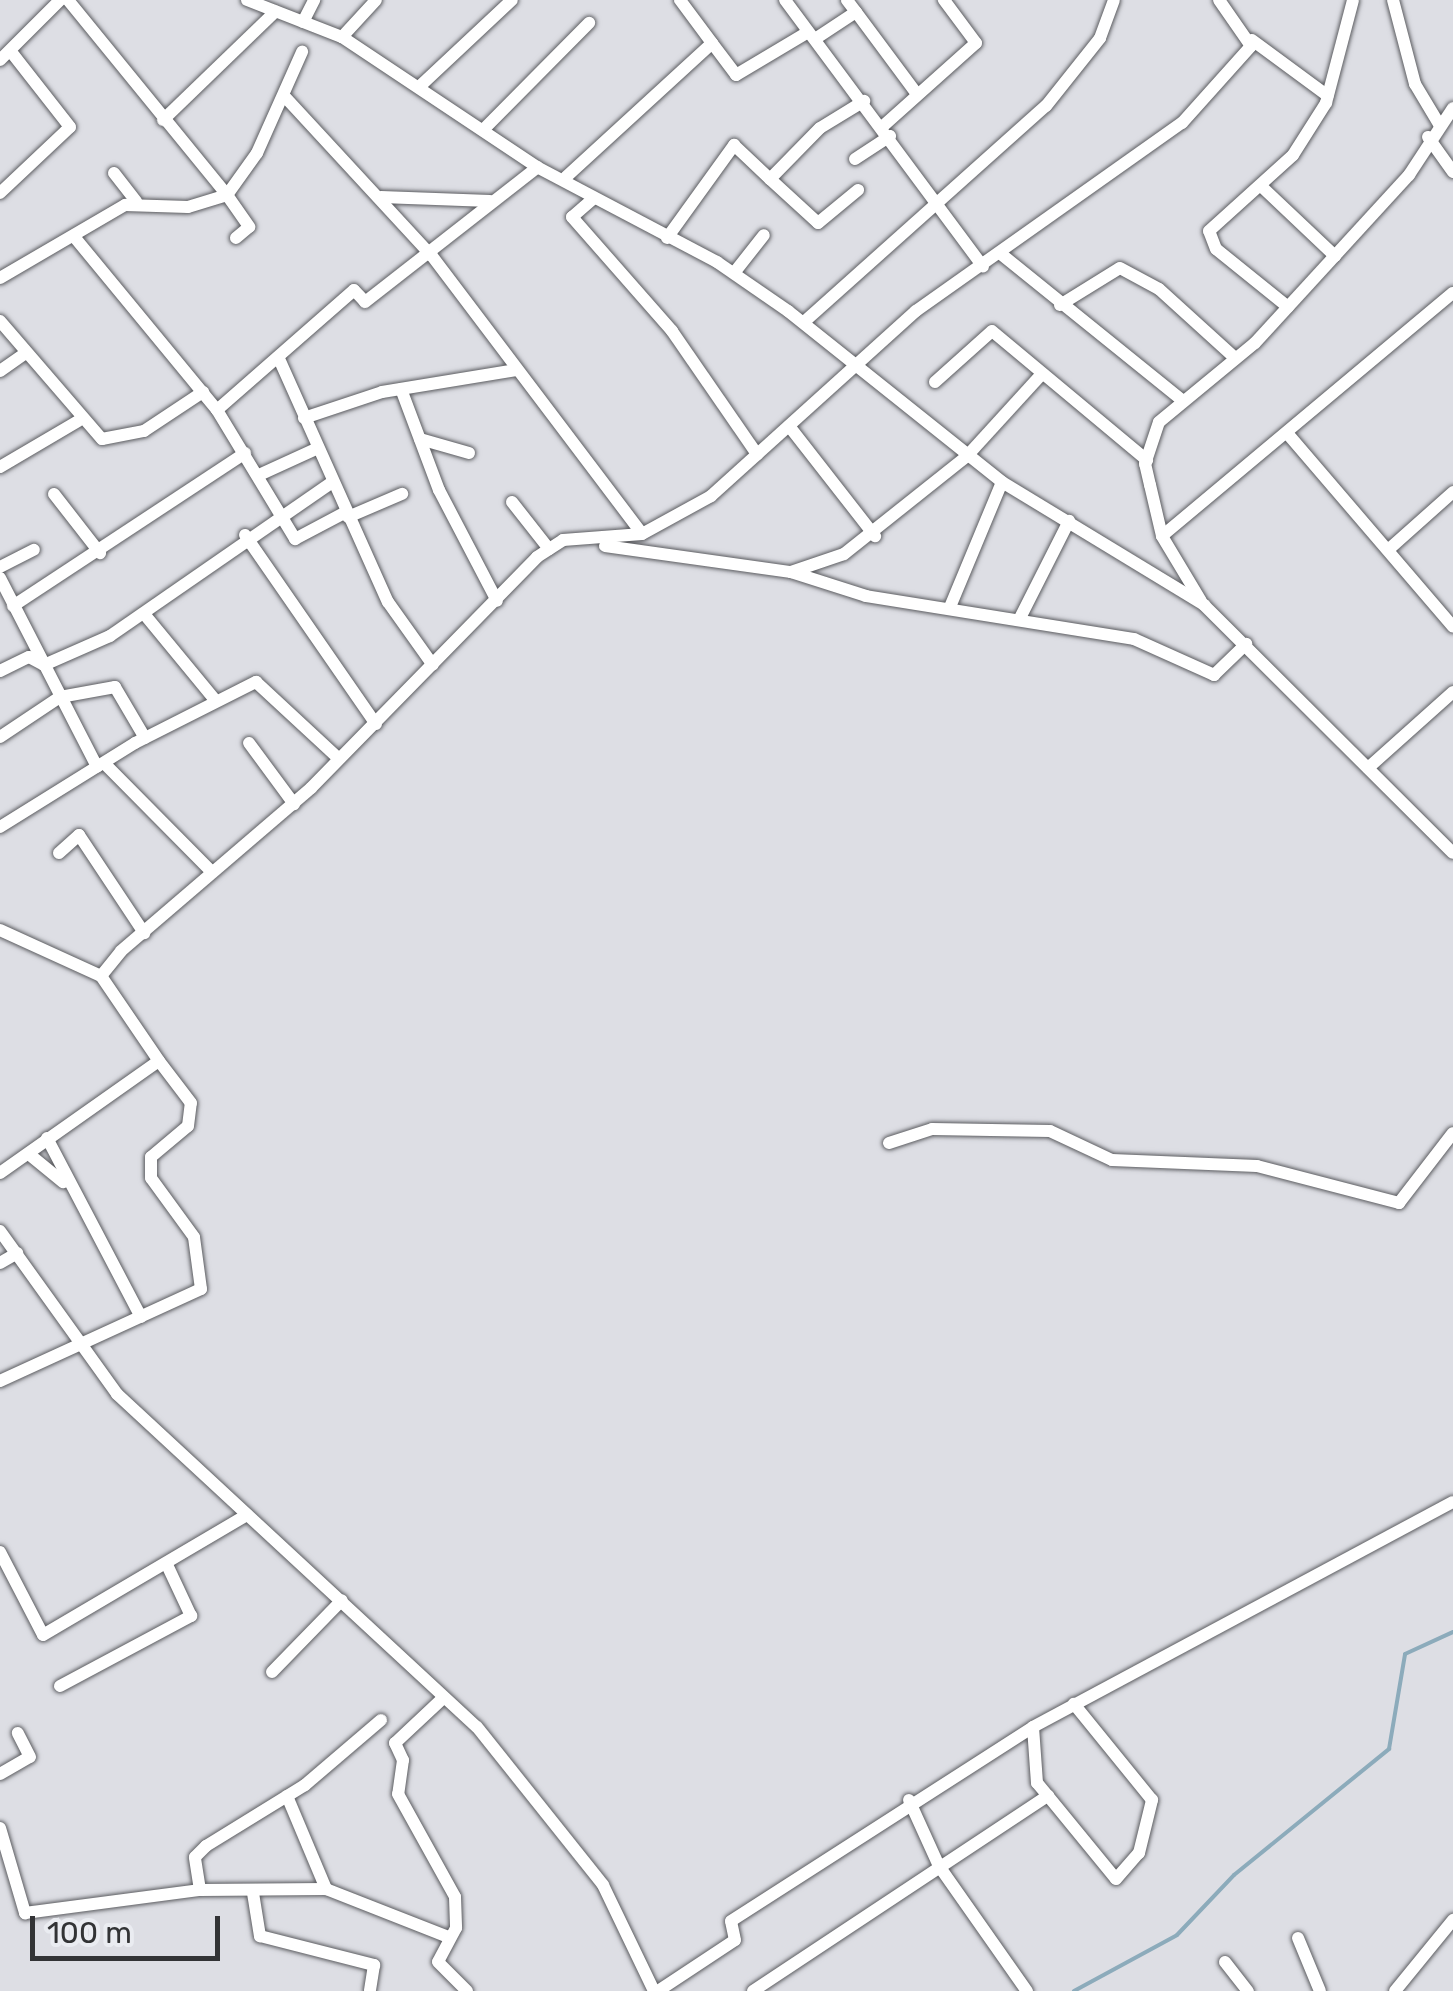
<!DOCTYPE html>
<style>
body{margin:0}
#map{position:relative;width:1453px;height:1991px;overflow:hidden;background:#dddee4;font-family:Rubik,sans-serif}
div>[style]{position:absolute}
.stream>*{height:4px;margin:-2px;padding:0 2px;transform-origin:2px;border-radius:2px;background:#8cabbb}
.roads{filter:drop-shadow(0 0 2px #5b5c60) drop-shadow(0 0 2px #5b5c60)}
.minor>*{height:12px;margin:-6px;padding:0 6px;transform-origin:6px;border-radius:6px;background:#fff}
span{translate:-50% -50%;white-space:nowrap;text-align:center;line-height:1.15;-webkit-text-stroke:8px #eaecf1;paint-order:stroke}
.scale{position:absolute;left:30px;top:1916px;width:190px;height:45px;box-sizing:border-box;border:5px solid #323335;border-top:0;padding-left:12px;font-size:30px;line-height:35px;white-space:nowrap;color:#323335;-webkit-text-stroke:8px #eaecf1;paint-order:stroke}
</style>
<div id="map">
<div class="stream">
<div style="left:1074px;top:1991px;width:117px;rotate:-28.5deg"></div>
<div style="left:1177px;top:1935px;width:83px;rotate:-46.5deg"></div>
<div style="left:1234px;top:1875px;width:200px;rotate:-39.1deg"></div>
<div style="left:1389px;top:1749px;width:96px;rotate:-80.4deg"></div>
<div style="left:1405px;top:1654px;width:53px;rotate:-24.6deg"></div>
</div>
<div class="roads">
<div class="minor">
<div style="left:68px;top:0;width:252px;rotate:50.8deg"></div>
<div style="left:227px;top:195px;width:39px;rotate:55deg"></div>
<div style="left:249px;top:227px;width:17px;rotate:140deg"></div>
<div style="left:247px;top:0;width:102px;rotate:21.3deg"></div>
<div style="left:342px;top:37px;width:234px;rotate:33.7deg"></div>
<div style="left:537px;top:167px;width:204px;rotate:27.8deg"></div>
<div style="left:717px;top:262px;width:86px;rotate:34.6deg"></div>
<div style="left:788px;top:311px;width:274px;rotate:38.6deg"></div>
<div style="left:1002px;top:482px;width:237px;rotate:31.3deg"></div>
<div style="left:1204px;top:605px;width:351px;rotate:44.9deg"></div>
<div style="left:680px;top:0;width:54px;rotate:53.3deg"></div>
<div style="left:785px;top:0;width:332px;rotate:53.4deg"></div>
<div style="left:1393px;top:0;width:87px;rotate:75.3deg"></div>
<div style="left:1415px;top:84px;width:47px;rotate:59deg"></div>
<div style="left:856px;top:12px;width:102px;rotate:53.4deg"></div>
<div style="left:303px;top:22px;width:25px;rotate:-63deg"></div>
<div style="left:342px;top:37px;width:50px;rotate:-47.4deg"></div>
<div style="left:815px;top:39px;width:49px;rotate:-33.4deg"></div>
<div style="left:856px;top:12px;width:15px;rotate:-127deg"></div>
<div style="left:1252px;top:40px;width:94px;rotate:36.4deg"></div>
<div style="left:0;top:60px;width:85px;rotate:-45deg"></div>
<div style="left:419px;top:87px;width:127px;rotate:-43.1deg"></div>
<div style="left:286px;top:98px;width:215px;rotate:47.3deg"></div>
<div style="left:432px;top:256px;width:348px;rotate:52.9deg"></div>
<div style="left:163px;top:120px;width:156px;rotate:-44deg"></div>
<div style="left:882px;top:127px;width:126px;rotate:-41.8deg"></div>
<div style="left:976px;top:43px;width:54px;rotate:-126.7deg"></div>
<div style="left:483px;top:130px;width:151px;rotate:-45.3deg"></div>
<div style="left:1428px;top:137px;width:43px;rotate:54.5deg"></div>
<div style="left:855px;top:159px;width:42px;rotate:-33.3deg"></div>
<div style="left:114px;top:173px;width:36px;rotate:52deg"></div>
<div style="left:566px;top:177px;width:198px;rotate:-42.5deg"></div>
<div style="left:712px;top:43px;width:40px;rotate:53deg"></div>
<div style="left:736px;top:75px;width:84px;rotate:-30.8deg"></div>
<div style="left:770px;top:179px;width:65px;rotate:42.5deg"></div>
<div style="left:818px;top:223px;width:52px;rotate:-39.5deg"></div>
<div style="left:1261px;top:186px;width:102px;rotate:43.4deg"></div>
<div style="left:0;top:193px;width:96px;rotate:-43.3deg"></div>
<div style="left:70px;top:127px;width:94px;rotate:-128.1deg"></div>
<div style="left:381px;top:197px;width:109px;rotate:2.1deg"></div>
<div style="left:594px;top:198px;width:29px;rotate:139deg"></div>
<div style="left:572px;top:217px;width:152px;rotate:48.7deg"></div>
<div style="left:672px;top:331px;width:150px;rotate:55.4deg"></div>
<div style="left:667px;top:238px;width:115px;rotate:-54.2deg"></div>
<div style="left:734px;top:145px;width:50px;rotate:43.4deg"></div>
<div style="left:770px;top:179px;width:71px;rotate:-45.6deg"></div>
<div style="left:820px;top:128px;width:52px;rotate:-31.5deg"></div>
<div style="left:76px;top:239px;width:222px;rotate:50.5deg"></div>
<div style="left:217px;top:410px;width:151px;rotate:58.8deg"></div>
<div style="left:295px;top:539px;width:58px;rotate:-27.9deg"></div>
<div style="left:1001px;top:254px;width:231px;rotate:38.9deg"></div>
<div style="left:734px;top:273px;width:48px;rotate:-51.7deg"></div>
<div style="left:0;top:278px;width:145px;rotate:-30.3deg"></div>
<div style="left:125px;top:205px;width:63px;rotate:1.8deg"></div>
<div style="left:188px;top:207px;width:41px;rotate:-17.1deg"></div>
<div style="left:227px;top:195px;width:52px;rotate:-54.5deg"></div>
<div style="left:257px;top:153px;width:111px;rotate:-66deg"></div>
<div style="left:1060px;top:305px;width:70px;rotate:-31.7deg"></div>
<div style="left:1120px;top:268px;width:44px;rotate:28.3deg"></div>
<div style="left:1159px;top:289px;width:103px;rotate:42.2deg"></div>
<div style="left:1288px;top:307px;width:92px;rotate:-141.1deg"></div>
<div style="left:1216px;top:249px;width:19px;rotate:-111deg"></div>
<div style="left:1209px;top:231px;width:113px;rotate:-42.1deg"></div>
<div style="left:1293px;top:155px;width:62px;rotate:-57.6deg"></div>
<div style="left:1326px;top:103px;width:106px;rotate:-75.3deg"></div>
<div style="left:0;top:321px;width:156px;rotate:49.2deg"></div>
<div style="left:102px;top:439px;width:43px;rotate:-10.8deg"></div>
<div style="left:144px;top:431px;width:71px;rotate:-33.5deg"></div>
<div style="left:804px;top:322px;width:324px;rotate:-41.8deg"></div>
<div style="left:1046px;top:106px;width:87px;rotate:-51.5deg"></div>
<div style="left:1100px;top:38px;width:40px;rotate:-69.8deg"></div>
<div style="left:280px;top:361px;width:264px;rotate:65.9deg"></div>
<div style="left:388px;top:602px;width:77px;rotate:54.5deg"></div>
<div style="left:0;top:371px;width:32px;rotate:-35deg"></div>
<div style="left:935px;top:382px;width:76px;rotate:-41.8deg"></div>
<div style="left:992px;top:331px;width:202px;rotate:39.8deg"></div>
<div style="left:401px;top:389px;width:108px;rotate:69.4deg"></div>
<div style="left:439px;top:490px;width:125px;rotate:62.4deg"></div>
<div style="left:217px;top:410px;width:182px;rotate:-41.2deg"></div>
<div style="left:354px;top:290px;width:16px;rotate:47deg"></div>
<div style="left:365px;top:302px;width:219px;rotate:-38deg"></div>
<div style="left:304px;top:418px;width:82px;rotate:-18.4deg"></div>
<div style="left:382px;top:392px;width:136px;rotate:-9.3deg"></div>
<div style="left:789px;top:426px;width:140px;rotate:52deg"></div>
<div style="left:1287px;top:433px;width:255px;rotate:49.4deg"></div>
<div style="left:420px;top:439px;width:51px;rotate:15.9deg"></div>
<div style="left:0;top:467px;width:91px;rotate:-30.5deg"></div>
<div style="left:259px;top:475px;width:65px;rotate:-24.6deg"></div>
<div style="left:54px;top:494px;width:75px;rotate:52.1deg"></div>
<div style="left:512px;top:502px;width:60px;rotate:51.8deg"></div>
<div style="left:348px;top:517px;width:59px;rotate:-23.1deg"></div>
<div style="left:245px;top:535px;width:230px;rotate:55.3deg"></div>
<div style="left:1162px;top:536px;width:379px;rotate:-39.9deg"></div>
<div style="left:605px;top:546px;width:188px;rotate:8deg"></div>
<div style="left:791px;top:572px;width:56px;rotate:-18.8deg"></div>
<div style="left:844px;top:554px;width:156px;rotate:-38.5deg"></div>
<div style="left:966px;top:457px;width:111px;rotate:-47.6deg"></div>
<div style="left:1388px;top:550px;width:87px;rotate:-41.7deg"></div>
<div style="left:0;top:567px;width:38px;rotate:-27deg"></div>
<div style="left:791px;top:572px;width:79px;rotate:17.7deg"></div>
<div style="left:866px;top:596px;width:271px;rotate:9.1deg"></div>
<div style="left:1134px;top:639px;width:88px;rotate:24.2deg"></div>
<div style="left:1214px;top:675px;width:45px;rotate:-44.1deg"></div>
<div style="left:0;top:578px;width:212px;rotate:62.8deg"></div>
<div style="left:1201px;top:601px;width:76px;rotate:-121deg"></div>
<div style="left:1162px;top:536px;width:52px;rotate:-103.2deg"></div>
<div style="left:1150px;top:485px;width:22px;rotate:-103deg"></div>
<div style="left:1145px;top:464px;width:44px;rotate:-71.6deg"></div>
<div style="left:1159px;top:422px;width:124px;rotate:-39.5deg"></div>
<div style="left:1255px;top:343px;width:228px;rotate:-47.5deg"></div>
<div style="left:1409px;top:175px;width:80px;rotate:-56.7deg"></div>
<div style="left:13px;top:606px;width:278px;rotate:-33.4deg"></div>
<div style="left:950px;top:607px;width:135px;rotate:-67.4deg"></div>
<div style="left:145px;top:615px;width:110px;rotate:50.5deg"></div>
<div style="left:1020px;top:618px;width:109px;rotate:-63.2deg"></div>
<div style="left:0;top:671px;width:32px;rotate:-26deg"></div>
<div style="left:29px;top:657px;width:17px;rotate:28deg"></div>
<div style="left:44px;top:665px;width:72px;rotate:-23.7deg"></div>
<div style="left:110px;top:636px;width:269px;rotate:-34.7deg"></div>
<div style="left:0;top:737px;width:72px;rotate:-33.7deg"></div>
<div style="left:60px;top:697px;width:56px;rotate:-10.3deg"></div>
<div style="left:115px;top:687px;width:59px;rotate:59.5deg"></div>
<div style="left:249px;top:743px;width:76px;rotate:53.6deg"></div>
<div style="left:104px;top:763px;width:153px;rotate:45.3deg"></div>
<div style="left:1368px;top:768px;width:114px;rotate:-41.8deg"></div>
<div style="left:0;top:827px;width:159px;rotate:-31.9deg"></div>
<div style="left:135px;top:743px;width:136px;rotate:-26.8deg"></div>
<div style="left:256px;top:682px;width:112px;rotate:42.8deg"></div>
<div style="left:59px;top:853px;width:27px;rotate:-42deg"></div>
<div style="left:79px;top:835px;width:118px;rotate:56.4deg"></div>
<div style="left:0;top:930px;width:111px;rotate:24.5deg"></div>
<div style="left:47px;top:1138px;width:202px;rotate:62.3deg"></div>
<div style="left:889px;top:1143px;width:45px;rotate:-18deg"></div>
<div style="left:932px;top:1129px;width:118px;rotate:1deg"></div>
<div style="left:1050px;top:1131px;width:68px;rotate:25.1deg"></div>
<div style="left:1112px;top:1160px;width:145px;rotate:2.4deg"></div>
<div style="left:1257px;top:1166px;width:147px;rotate:14.6deg"></div>
<div style="left:1399px;top:1203px;width:88px;rotate:-52.4deg"></div>
<div style="left:30px;top:1155px;width:43px;rotate:39.3deg"></div>
<div style="left:0;top:1173px;width:194px;rotate:-35.2deg"></div>
<div style="left:159px;top:1061px;width:103px;rotate:-124.3deg"></div>
<div style="left:101px;top:976px;width:32px;rotate:-51deg"></div>
<div style="left:121px;top:951px;width:250px;rotate:-40.6deg"></div>
<div style="left:311px;top:788px;width:323px;rotate:-45.6deg"></div>
<div style="left:537px;top:557px;width:31px;rotate:-33deg"></div>
<div style="left:563px;top:540px;width:79px;rotate:-4.3deg"></div>
<div style="left:642px;top:534px;width:79px;rotate:-28.8deg"></div>
<div style="left:711px;top:496px;width:276px;rotate:-42.1deg"></div>
<div style="left:916px;top:311px;width:326px;rotate:-35.3deg"></div>
<div style="left:1182px;top:123px;width:103px;rotate:-48.1deg"></div>
<div style="left:1251px;top:46px;width:56px;rotate:-124.8deg"></div>
<div style="left:0;top:1231px;width:201px;rotate:54.3deg"></div>
<div style="left:117px;top:1394px;width:490px;rotate:42.8deg"></div>
<div style="left:477px;top:1727px;width:202px;rotate:51.4deg"></div>
<div style="left:603px;top:1885px;width:118px;rotate:64.3deg"></div>
<div style="left:0;top:1263px;width:20px;rotate:-30deg"></div>
<div style="left:0;top:1381px;width:221px;rotate:-24.6deg"></div>
<div style="left:201px;top:1289px;width:52px;rotate:-97.7deg"></div>
<div style="left:194px;top:1237px;width:73px;rotate:-126.1deg"></div>
<div style="left:151px;top:1178px;width:21px;rotate:-90deg"></div>
<div style="left:151px;top:1157px;width:48px;rotate:-40deg"></div>
<div style="left:188px;top:1126px;width:23px;rotate:-83deg"></div>
<div style="left:191px;top:1103px;width:53px;rotate:-127.3deg"></div>
<div style="left:0;top:1552px;width:93px;rotate:62.6deg"></div>
<div style="left:43px;top:1635px;width:237px;rotate:-30.5deg"></div>
<div style="left:272px;top:1672px;width:100px;rotate:-45.8deg"></div>
<div style="left:60px;top:1686px;width:149px;rotate:-28.1deg"></div>
<div style="left:191px;top:1616px;width:54px;rotate:-115.1deg"></div>
<div style="left:441px;top:1700px;width:63px;rotate:136.9deg"></div>
<div style="left:395px;top:1743px;width:19px;rotate:65deg"></div>
<div style="left:403px;top:1760px;width:34px;rotate:98deg"></div>
<div style="left:398px;top:1794px;width:118px;rotate:61deg"></div>
<div style="left:455px;top:1897px;width:31px;rotate:88deg"></div>
<div style="left:456px;top:1928px;width:38px;rotate:118deg"></div>
<div style="left:438px;top:1962px;width:41px;rotate:45deg"></div>
<div style="left:0;top:1774px;width:34px;rotate:-30deg"></div>
<div style="left:30px;top:1757px;width:27px;rotate:-117deg"></div>
<div style="left:287px;top:1796px;width:101px;rotate:67.2deg"></div>
<div style="left:1048px;top:1796px;width:107px;rotate:50.7deg"></div>
<div style="left:1116px;top:1879px;width:35px;rotate:-49deg"></div>
<div style="left:1139px;top:1853px;width:55px;rotate:-76.2deg"></div>
<div style="left:1152px;top:1800px;width:124px;rotate:-129.1deg"></div>
<div style="left:909px;top:1800px;width:72px;rotate:65.6deg"></div>
<div style="left:939px;top:1866px;width:153px;rotate:54.9deg"></div>
<div style="left:0;top:1828px;width:89px;rotate:73.6deg"></div>
<div style="left:25px;top:1913px;width:177px;rotate:-7.5deg"></div>
<div style="left:200px;top:1890px;width:126px;rotate:-0.5deg"></div>
<div style="left:326px;top:1889px;width:129px;rotate:21.4deg"></div>
<div style="left:200px;top:1890px;width:33px;rotate:-99deg"></div>
<div style="left:195px;top:1857px;width:16px;rotate:-45deg"></div>
<div style="left:206px;top:1846px;width:116px;rotate:-31.6deg"></div>
<div style="left:305px;top:1785px;width:100px;rotate:-40.5deg"></div>
<div style="left:253px;top:1893px;width:44px;rotate:80.8deg"></div>
<div style="left:260px;top:1936px;width:118px;rotate:14.3deg"></div>
<div style="left:374px;top:1965px;width:26px;rotate:99deg"></div>
<div style="left:1298px;top:1938px;width:57px;rotate:67.5deg"></div>
<div style="left:1225px;top:1962px;width:37px;rotate:52deg"></div>
<div style="left:658px;top:1991px;width:92px;rotate:-33.5deg"></div>
<div style="left:735px;top:1940px;width:19px;rotate:-102deg"></div>
<div style="left:731px;top:1921px;width:359px;rotate:-32.7deg"></div>
<div style="left:753px;top:1991px;width:354px;rotate:-33.5deg"></div>
<div style="left:1048px;top:1796px;width:17px;rotate:-130deg"></div>
<div style="left:1037px;top:1783px;width:56px;rotate:-94.1deg"></div>
<div style="left:1033px;top:1727px;width:476px;rotate:-28.2deg"></div>
<div style="left:1395px;top:1991px;width:92px;rotate:-50.8deg"></div>
</div>
</div>
<div class="scale">100 m</div>
</div>
